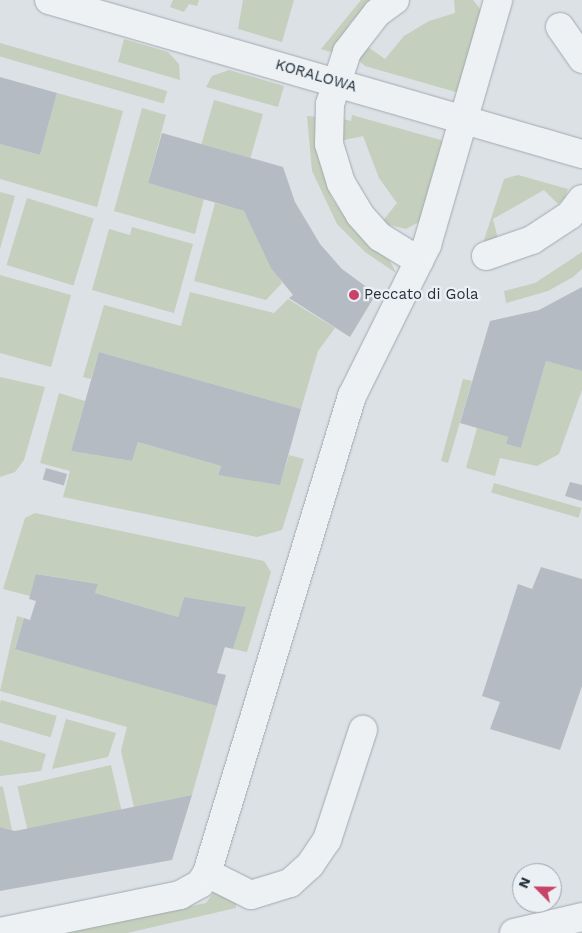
<!DOCTYPE html>
<style>
body{margin:0}
#map{position:relative;width:582px;height:933px;overflow:hidden;background:#dce1e6;font-family:"Work Sans",sans-serif}
div>[style]{position:absolute}
.green>*{inset:0;background:#c4cfbd;transform-origin:0 0}
.building>*{inset:0;background:#b4bbc2;transform-origin:0 0}
.roads{filter:drop-shadow(0 0 1px #a2a9af) drop-shadow(0 0 1px #a2a9af)}
.minor>*{height:28px;margin:-14px;padding:0 14px;transform-origin:14px;border-radius:14px;background:#eef1f4}
.dots>*{width:14px;height:14px;translate:-50% -50%;box-sizing:border-box;border:2px solid #ebf0f4;border-radius:50%}
span{translate:-50% -50%;white-space:nowrap;text-align:center;line-height:1.15;-webkit-text-stroke:4.5px #ebf0f4;paint-order:stroke}
.street-label{font-size:15px;color:#26313b}
.poi-label{font-size:15px;color:#26313b}
.left{translate:0 -50%;text-align:left}
.north{position:absolute;left:512px;top:863px;width:50px;height:50px;box-sizing:border-box;background:#ebf0f4;border:1px solid #9ca4aa;border-radius:50%;rotate:293deg;font-size:14px;font-weight:700;line-height:20px;text-align:center;color:#26313b}
.north::after{content:'';display:block;margin:auto;width:18px;height:22px;background:#c84368;clip-path:polygon(50% 0,100% 100%,50% 72%,0 100%)}
</style>
<div id="map">
<div class="green">
<div style="clip-path:polygon(173px 0,199px 0,197px 6px,189px 4px,184px 12px,170px 7px)"></div>
<div style="clip-path:polygon(243px 0,294px 0,282px 42px,238px 29px)"></div>
<div style="clip-path:polygon(361px 0,373px 0,349px 24px,337px 54px,321px 49px)"></div>
<div style="clip-path:polygon(454px 0,473px 0,483px 13px,463px 94px,365px 66px,356px 58px,365px 45px,385px 59px,404px 36px,429px 21px,455px 13px)"></div>
<div style="clip-path:polygon(124px 39px,168px 52px,179px 64px,180px 80px,118px 62px)"></div>
<div style="left:0;top:43px;width:174px;height:13px;rotate:16deg"></div>
<div style="clip-path:polygon(229px 70px,284px 86px,278px 107px,206px 87px,212px 76px)"></div>
<div style="clip-path:polygon(57px 93px,123px 111px,97px 207px,0 179px,0 144px,40px 155px)"></div>
<div style="left:214px;top:100px;width:51px;height:46px;rotate:16deg"></div>
<div style="clip-path:polygon(142px 108px,166px 115px,148px 183px,204px 199px,195px 234px,114px 211px)"></div>
<div style="clip-path:polygon(352px 115px,444px 141px,421px 221px,406px 229px,381px 223px,397px 203px,379px 178px,363px 136px,340px 141px,339px 118px,351px 121px)"></div>
<div style="clip-path:polygon(307px 116px,319px 117px,317px 154px,332px 198px,350px 225px,390px 261px,396px 273px,365px 252px,337px 224px,312px 171px)"></div>
<div style="clip-path:polygon(518px 175px,568px 189px,565px 198px,558px 204px,544px 190px,493px 219px,498px 239px,483px 243px,504px 179px)"></div>
<div style="clip-path:polygon(0 192px,15px 196px,0 249px)"></div>
<div style="left:27px;top:198px;width:70px;height:70px;rotate:17deg"></div>
<div style="clip-path:polygon(215px 203px,244px 211px,282px 283px,266px 300px,194px 281px)"></div>
<div style="clip-path:polygon(132px 227px,193px 244px,174px 313px,92px 290px,109px 229px,130px 235px)"></div>
<div style="clip-path:polygon(582px 252px,582px 269px,573px 277px,548px 291px,506px 303px,504px 291px,535px 283px)"></div>
<div style="clip-path:polygon(0 275px,71px 295px,51px 367px,0 353px)"></div>
<div style="clip-path:polygon(190px 292px,274px 313px,288px 299px,335px 328px,318px 351px,301px 409px,99px 352px,91px 379px,83px 377px,104px 305px,181px 326px)"></div>
<div style="clip-path:polygon(546px 361px,582px 371px,582px 390px,559px 454px,537px 466px,500px 458px,495px 476px,466px 468px,477px 428px,508px 437px,506px 444px,521px 448px)"></div>
<div style="clip-path:polygon(0 377px,45px 387px,24px 460px,15px 472px,0 477px)"></div>
<div style="clip-path:polygon(463px 379px,472px 381px,448px 463px,441px 461px)"></div>
<div style="clip-path:polygon(59px 393px,85px 401px,71px 451px,132px 461px,138px 442px,221px 466px,218px 474px,280px 484px,289px 455px,304px 459px,282px 530px,257px 537px,63px 497px,70px 471px,40px 463px)"></div>
<div style="left:494px;top:483px;width:91px;height:10px;rotate:16deg"></div>
<div style="clip-path:polygon(35px 513px,264px 561px,271px 572px,247px 652px,233px 649px,245px 607px,184px 597px,178px 617px,95px 593px,98px 584px,37px 574px,30px 596px,3px 589px,25px 518px)"></div>
<div style="clip-path:polygon(17px 616px,24px 618px,15px 648px,217px 706px,192px 795px,134px 807px,121px 751px,127px 727px,0 691px)"></div>
<div style="left:1px;top:700px;width:58px;height:22px;rotate:16deg"></div>
<div style="clip-path:polygon(66px 719px,116px 733px,108px 757px,52px 769px)"></div>
<div style="clip-path:polygon(0 740px,46px 754px,41px 771px,0 776px)"></div>
<div style="left:111px;top:765px;width:46px;height:96px;rotate:77deg"></div>
<div style="clip-path:polygon(0 786px,3px 787px,12px 830px,0 827px)"></div>
<div style="clip-path:polygon(216px 889px,236px 902px,236px 908px,127px 933px,62px 933px,206px 903px)"></div>
</div>
<div class="building">
<div style="clip-path:polygon(0 77px,57px 93px,40px 155px,0 144px)"></div>
<div style="clip-path:polygon(162px 133px,283px 167px,295px 202px,320px 244px,342px 269px,376px 294px,350px 337px,289px 298px,293px 295px,271px 268px,244px 211px,148px 183px)"></div>
<div style="clip-path:polygon(582px 287px,582px 371px,546px 361px,521px 448px,506px 444px,508px 437px,460px 423px,490px 321px,539px 310px)"></div>
<div style="clip-path:polygon(99px 352px,301px 409px,280px 485px,218px 475px,221px 466px,138px 442px,132px 461px,71px 451px)"></div>
<div style="left:46px;top:468px;width:22px;height:12px;rotate:16deg"></div>
<div style="clip-path:polygon(570px 482px,582px 485px,582px 501px,565px 496px)"></div>
<div style="clip-path:polygon(541px 567px,582px 579px,582px 686px,560px 750px,490px 729px,500px 702px,482px 696px,518px 584px,532px 589px)"></div>
<div style="clip-path:polygon(36px 574px,98px 584px,95px 593px,178px 617px,184px 597px,246px 607px,233px 649px,225px 647px,217px 673px,226px 675px,217px 706px,15px 649px,24px 618px,30px 620px,36px 601px,29px 599px)"></div>
<div style="clip-path:polygon(192px 795px,172px 860px,0 891px,0 827px,15px 831px)"></div>
</div>
<div class="roads">
<div class="minor">
<div style="left:49px;top:0;width:555px;rotate:16.12deg"></div>
<div style="left:395px;top:0;width:22px;rotate:144deg"></div>
<div style="left:377px;top:13px;width:49px;rotate:127.6deg"></div>
<div style="left:347px;top:52px;width:55px;rotate:108.1deg"></div>
<div style="left:330px;top:104px;width:40px;rotate:91.4deg"></div>
<div style="left:329px;top:144px;width:41px;rotate:72.9deg"></div>
<div style="left:341px;top:183px;width:37px;rotate:59deg"></div>
<div style="left:360px;top:215px;width:30px;rotate:48deg"></div>
<div style="left:380px;top:237px;width:46px;rotate:31.6deg"></div>
<div style="left:560px;top:27px;width:39px;rotate:55deg"></div>
<div style="left:486px;top:256px;width:49px;rotate:-19.2deg"></div>
<div style="left:532px;top:240px;width:45px;rotate:-33.3deg"></div>
<div style="left:570px;top:215px;width:20px;rotate:-53deg"></div>
<div style="left:207px;top:873px;width:49px;rotate:26.6deg"></div>
<div style="left:251px;top:895px;width:41px;rotate:-17.1deg"></div>
<div style="left:290px;top:883px;width:27px;rotate:-42deg"></div>
<div style="left:310px;top:865px;width:30px;rotate:-56deg"></div>
<div style="left:327px;top:840px;width:116px;rotate:-71.9deg"></div>
<div style="left:0;top:932px;width:184px;rotate:-11.6deg"></div>
<div style="left:180px;top:895px;width:23px;rotate:-29deg"></div>
<div style="left:200px;top:884px;width:13px;rotate:-58deg"></div>
<div style="left:207px;top:873px;width:499px;rotate:-73.1deg"></div>
<div style="left:352px;top:396px;width:169px;rotate:-63.6deg"></div>
<div style="left:427px;top:245px;width:255px;rotate:-73.8deg"></div>
<div style="left:514px;top:933px;width:70px;rotate:-13.2deg"></div>
</div>
</div>
<div class="dots">
<div style="left:354px;top:295px;background:#c84368"></div>
</div>
<div class="street-label">
<span style="left:316px;top:76px;rotate:16deg">KORALOWA</span>
</div>
<div class="poi-label">
<span class="left" style="left:364px;top:295px">Peccato di Gola</span>
</div>
<div class="north">N</div>
</div>
